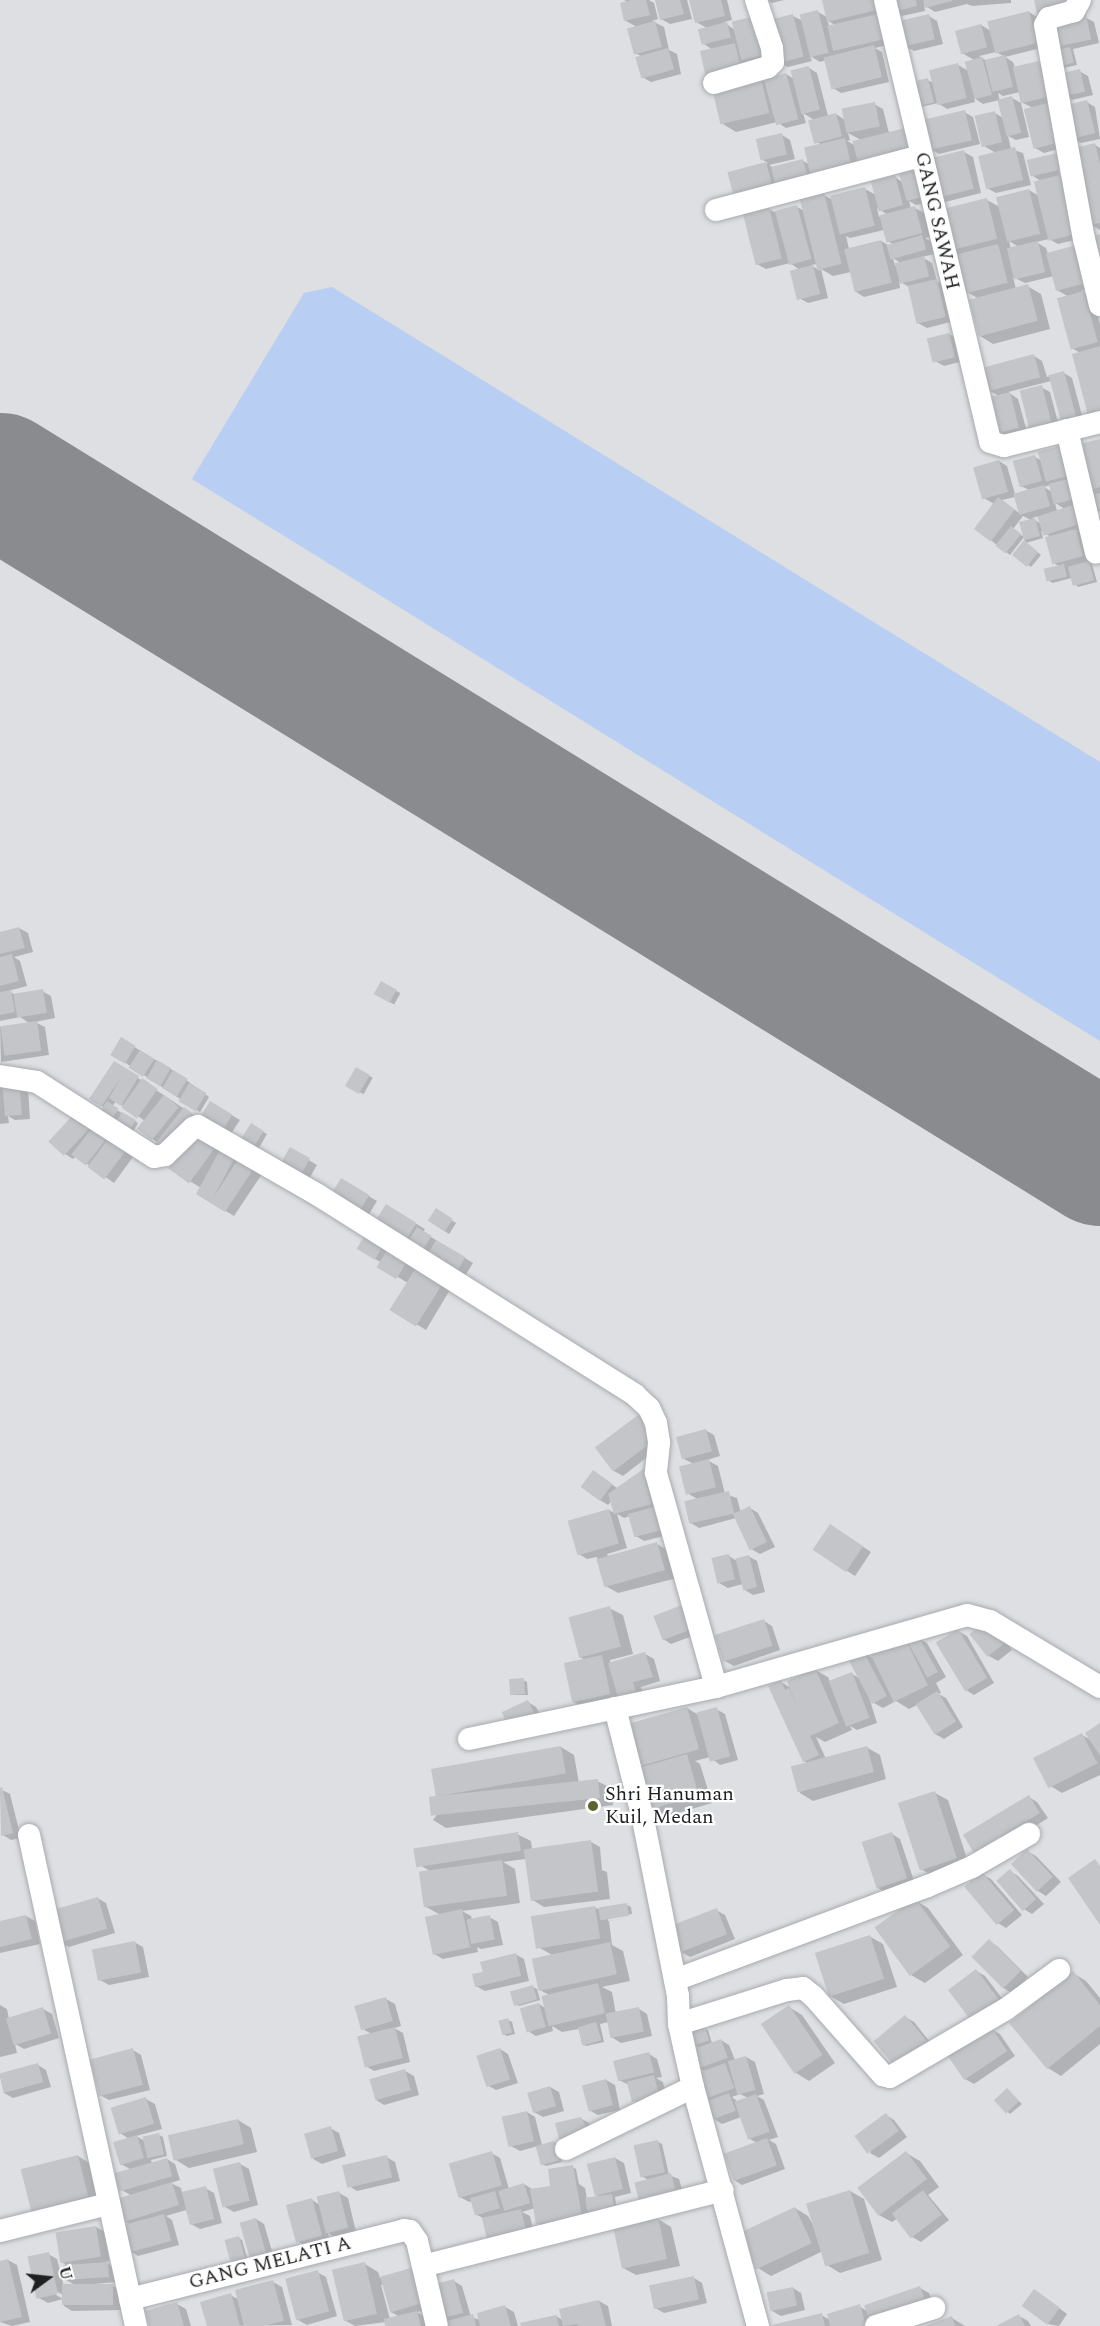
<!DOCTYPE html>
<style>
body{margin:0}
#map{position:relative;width:1100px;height:2326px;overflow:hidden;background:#dddfe3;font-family:Spectral,serif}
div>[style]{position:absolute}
.green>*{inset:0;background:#b8cef2}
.shadow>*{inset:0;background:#0003;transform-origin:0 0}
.runway>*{height:135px;margin:-67.5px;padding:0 67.5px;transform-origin:67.5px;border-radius:67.5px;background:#8a8b8e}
.building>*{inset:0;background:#c3c5c9;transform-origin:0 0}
.roads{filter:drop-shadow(0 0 2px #a8aaae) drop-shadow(0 0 2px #a8aaae)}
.minor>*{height:22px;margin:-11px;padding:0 11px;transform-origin:11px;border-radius:11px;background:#fff}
.dots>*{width:16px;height:16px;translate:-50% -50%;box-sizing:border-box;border:3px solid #fff;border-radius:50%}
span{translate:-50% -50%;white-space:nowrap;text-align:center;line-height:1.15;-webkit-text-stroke:4.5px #fff;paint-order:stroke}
.street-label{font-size:20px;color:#1f2021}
.poi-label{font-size:20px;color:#1f2021}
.left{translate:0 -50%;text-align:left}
.north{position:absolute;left:18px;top:2248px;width:60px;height:60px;-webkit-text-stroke:4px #fff;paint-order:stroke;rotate:75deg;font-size:16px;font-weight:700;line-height:24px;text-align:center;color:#1f2021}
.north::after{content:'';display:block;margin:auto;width:21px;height:27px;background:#1f2021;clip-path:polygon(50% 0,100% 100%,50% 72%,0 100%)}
</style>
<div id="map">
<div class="green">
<div style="clip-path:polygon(332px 287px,1100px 762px,1100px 1041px,192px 479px,304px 293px)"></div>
</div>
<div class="shadow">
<div style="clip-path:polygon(624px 0,649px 0,654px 3px,658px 19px,652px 21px,664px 27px,669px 50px,677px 54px,681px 74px,651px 82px,642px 77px,641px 56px,635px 53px,637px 27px,626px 21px,628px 2px)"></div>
<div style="clip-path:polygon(656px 0,687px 0,692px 19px,670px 24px,661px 19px)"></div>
<div style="clip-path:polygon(691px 0,727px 0,732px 20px,724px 22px,773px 59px,752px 64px,746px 61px,749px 74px,704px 44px,707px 28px,696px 22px)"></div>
<div style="clip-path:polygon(767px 0,784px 0,772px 3px)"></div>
<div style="clip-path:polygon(evenodd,823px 0,881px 0,892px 44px,875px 48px,882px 52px,889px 82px,841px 93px,833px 88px,826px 60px,820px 62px,810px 56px,812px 61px,788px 67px,779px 63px,793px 16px,803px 21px,818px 12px,827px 17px,823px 0,828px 21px,832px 23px,836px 26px,829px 27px,828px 21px)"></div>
<div style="clip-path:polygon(891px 0,1011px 0,1011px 3px,972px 6px,967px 4px,935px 12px,924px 5px,925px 11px,902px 16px,894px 11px)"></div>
<div style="clip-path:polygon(1029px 12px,1037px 17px,1045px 47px,1005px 57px,996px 52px,979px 56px,987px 61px,1005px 57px,1013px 62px,1015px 68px,1038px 63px,1047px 68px,1066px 147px,1044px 153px,1035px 148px,1033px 108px,1023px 103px,1020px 92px,1003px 96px,998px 93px,1000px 101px,1012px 98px,1021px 103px,1029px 137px,1016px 140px,1008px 136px,1011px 149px,1023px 153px,1031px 185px,996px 193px,987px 188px,996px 153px,984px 146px,995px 113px,1003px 118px,999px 100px,983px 104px,974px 98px,975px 102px,947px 109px,938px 103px,921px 107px,918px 105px,927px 80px,934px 83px,958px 65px,967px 70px,974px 60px,962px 53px,981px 25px,991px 31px)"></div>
<div style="clip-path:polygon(929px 16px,937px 21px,943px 44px,914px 51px,905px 46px)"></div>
<div style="clip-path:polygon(1085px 17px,1094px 22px,1099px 43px,1073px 49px,1077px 65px,1063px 68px,1054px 46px)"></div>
<div style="clip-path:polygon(evenodd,809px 68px,817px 73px,828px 116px,836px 114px,845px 120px,874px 104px,883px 109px,889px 133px,913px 135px,787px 196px,729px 173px,768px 163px,763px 160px,782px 135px,790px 140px,795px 159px,769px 165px,774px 168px,803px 161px,809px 164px,822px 145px,815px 141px,814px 120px,803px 113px,806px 123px,786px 128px,777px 122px,736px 132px,723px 124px,760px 79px,767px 83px,786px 74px,794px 79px,809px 68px,848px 133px,861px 140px,856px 146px,847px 141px,850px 140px,848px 133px)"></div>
<div style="clip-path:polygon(1079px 71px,1088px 76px,1093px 95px,1072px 100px,1064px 95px)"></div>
<div style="clip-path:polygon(1087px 102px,1095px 107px,1100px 139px,1081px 143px,1072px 138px)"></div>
<div style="clip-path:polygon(964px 112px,973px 117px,980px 144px,939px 154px,930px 149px)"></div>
<div style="clip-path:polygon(1095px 145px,1100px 148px,1100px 230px,1091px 225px)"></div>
<div style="clip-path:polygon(964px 152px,973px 157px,981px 193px,945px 202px,936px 197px)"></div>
<div style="clip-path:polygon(evenodd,1056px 159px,1060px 176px,1069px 181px,1083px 238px,1058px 244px,1049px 239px,1036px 242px,1046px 248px,1048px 254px,1072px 247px,1081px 252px,1091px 288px,1081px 291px,1093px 298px,1100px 324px,1100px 424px,1080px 353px,1072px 348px,1069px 297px,1057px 290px,1054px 276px,1025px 283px,1013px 277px,1016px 289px,1027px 286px,1041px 294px,1050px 329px,993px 344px,980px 336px,979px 299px,967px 292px,948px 251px,987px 200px,1000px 207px,1029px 190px,1039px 196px,1041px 181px,1033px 176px,1056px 159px,1009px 241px,1019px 247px,1011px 249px,1009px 241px)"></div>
<div style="clip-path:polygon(evenodd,895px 177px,930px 202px,916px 205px,909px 201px,911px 209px,915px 208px,924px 213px,930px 237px,925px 238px,931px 242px,934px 254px,922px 257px,932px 263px,937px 281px,945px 286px,954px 321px,927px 328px,918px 323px,909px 287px,899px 281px,900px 288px,864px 297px,856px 292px,851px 272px,833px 276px,821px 269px,828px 298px,808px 303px,799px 298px,800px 270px,790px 263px,766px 269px,757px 264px,769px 209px,774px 212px,797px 207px,805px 211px,824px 195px,833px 200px,865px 189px,876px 195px,895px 177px,877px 208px,888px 215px,879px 217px,877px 208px,895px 177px,884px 230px,887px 241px,893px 244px,888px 245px,881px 241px,849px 249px,846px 236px,850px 238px,884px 230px,895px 177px,893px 258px,902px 264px,895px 266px,893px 258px,895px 177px,818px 264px,820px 271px,811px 265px,818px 264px)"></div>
<div style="clip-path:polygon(949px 334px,958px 339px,963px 361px,944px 366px,935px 361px)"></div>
<div style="clip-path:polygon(1034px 356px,1042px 361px,1047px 377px,1064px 373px,1072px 378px,1084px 423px,1071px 427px,1051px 381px,1008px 392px,1018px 399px,1027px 432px,1008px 437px,1000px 432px,999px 396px,988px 390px)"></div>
<div style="clip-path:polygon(1041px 387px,1050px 392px,1060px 430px,1040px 435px)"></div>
<div style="clip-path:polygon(evenodd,1100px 441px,1100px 511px,1094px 513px,1090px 519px,1100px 516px,1100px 533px,1090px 528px,1077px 531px,1084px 535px,1091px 561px,1088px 562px,1092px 564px,1097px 582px,1078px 587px,1071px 578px,1053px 583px,1049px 581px,1060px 567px,1054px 563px,1051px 537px,1041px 531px,1043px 538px,1026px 543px,1041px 555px,1031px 567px,1014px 555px,1025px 540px,1021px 523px,1031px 520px,1023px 516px,1013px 529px,1024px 537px,1010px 555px,975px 528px,994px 504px,984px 498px,999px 461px,1007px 466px,1015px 494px,1029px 490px,1021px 486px,1035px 457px,1042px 461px,1100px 441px,1050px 485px,1052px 492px,1044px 487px,1050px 485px,1100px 441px,1015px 497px,1019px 513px,1002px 500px,1015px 497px,1100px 441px,1055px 503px,1065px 509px,1057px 511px,1055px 503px,1100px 441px,1039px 516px,1041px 524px,1032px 518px,1039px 516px)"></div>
<div style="clip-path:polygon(19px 928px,28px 933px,33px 952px,14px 957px,20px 961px,27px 986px,8px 991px,18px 996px,42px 991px,51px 996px,55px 1018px,35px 1022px,45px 1027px,49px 1055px,1px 1062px,0 1027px,29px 1023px,20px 1017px,0 1021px,0 933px)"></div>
<div style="left:382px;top:983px;width:21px;height:13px;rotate:29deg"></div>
<div style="clip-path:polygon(121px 1039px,174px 1071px,209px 1097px,200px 1112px,112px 1054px)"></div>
<div style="clip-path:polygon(123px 1068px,201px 1120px,211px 1103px,240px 1120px,228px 1138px,158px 1143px,139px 1129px,145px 1121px,116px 1101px,112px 1107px,138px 1123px,130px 1137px,105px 1108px,91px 1098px)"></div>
<div style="left:357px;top:1069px;width:18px;height:19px;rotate:29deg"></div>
<div style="clip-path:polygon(0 1085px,28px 1088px,30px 1119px,15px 1120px,8px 1116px,9px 1123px,0 1124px)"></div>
<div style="clip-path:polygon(76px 1115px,133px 1157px,114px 1183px,76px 1156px,73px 1159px,65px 1154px)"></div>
<div style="clip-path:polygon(251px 1125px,267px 1134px,256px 1153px)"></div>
<div style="clip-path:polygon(195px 1133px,223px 1154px,262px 1174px,234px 1216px,198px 1194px,201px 1188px,172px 1170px)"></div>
<div style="clip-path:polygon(290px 1149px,317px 1165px,306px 1184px)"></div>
<div style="clip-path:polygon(342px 1180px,377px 1201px,366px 1219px)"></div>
<div style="clip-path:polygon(386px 1206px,425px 1229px,423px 1232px,473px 1263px,463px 1279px,374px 1225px)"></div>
<div style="left:436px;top:1210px;width:24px;height:13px;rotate:33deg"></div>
<div style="clip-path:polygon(368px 1232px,451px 1288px,426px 1330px,392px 1309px,408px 1283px,379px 1266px,382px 1263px,358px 1249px)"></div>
<div style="clip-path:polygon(638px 1416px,646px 1421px,664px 1444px,623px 1476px,614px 1471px)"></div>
<div style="clip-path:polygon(705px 1430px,714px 1435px,720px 1456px,707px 1460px,718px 1466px,725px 1494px,737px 1498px,741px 1513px,750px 1508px,758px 1513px,775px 1547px,760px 1554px,751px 1549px,736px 1518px,699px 1528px,691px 1523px,699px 1500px,687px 1493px,694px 1464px,684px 1459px)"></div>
<div style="clip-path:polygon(649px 1467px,672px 1534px,644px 1541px,636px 1536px,630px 1516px,624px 1518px,617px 1514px,627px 1548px,607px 1554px,608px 1556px,657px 1544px,671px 1552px,677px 1578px,618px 1593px,604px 1585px,597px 1557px,587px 1559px,579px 1554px,609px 1510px,616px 1514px,612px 1500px,608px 1505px,600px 1500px,601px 1476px,618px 1489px)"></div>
<div style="clip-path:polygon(839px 1531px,871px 1552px,855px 1576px,815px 1550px)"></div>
<div style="clip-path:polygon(729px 1556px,735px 1560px,748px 1556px,757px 1561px,765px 1592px,753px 1595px,745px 1590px,743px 1584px,728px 1588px,719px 1583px)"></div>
<div style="clip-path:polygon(686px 1605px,703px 1632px,671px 1644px,663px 1639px)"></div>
<div style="clip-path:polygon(609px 1608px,623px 1615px,633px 1654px,610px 1660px,610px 1664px,645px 1654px,654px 1659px,660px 1681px,641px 1687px,645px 1700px,582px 1706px,573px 1702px,585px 1660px,580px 1657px)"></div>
<div style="clip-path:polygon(764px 1621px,772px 1626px,780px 1650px,734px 1666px,725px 1661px)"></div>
<div style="clip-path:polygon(995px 1628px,1012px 1650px,998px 1661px,989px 1656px)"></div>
<div style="clip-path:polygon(958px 1631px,967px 1636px,994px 1683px,974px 1695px,966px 1690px)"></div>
<div style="clip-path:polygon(918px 1638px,927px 1643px,946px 1677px,936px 1683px,941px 1693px,938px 1694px,946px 1698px,963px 1727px,944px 1739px,935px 1734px,917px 1705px,909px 1709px,896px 1701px,883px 1708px,874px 1703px,867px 1691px,877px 1723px,857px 1730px,850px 1726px,852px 1730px,825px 1742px,816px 1737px,826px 1759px,866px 1747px,880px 1755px,886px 1779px,813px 1801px,800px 1793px,809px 1764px,804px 1761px,781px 1682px,791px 1688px,815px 1670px,828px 1677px,830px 1682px,852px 1674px,861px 1679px,863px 1652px,875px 1659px)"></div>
<div style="clip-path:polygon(523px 1680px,527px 1682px,528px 1695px,512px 1695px)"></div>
<div style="clip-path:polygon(528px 1702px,536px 1707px,543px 1720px,504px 1713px)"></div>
<div style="clip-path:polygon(687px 1708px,697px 1714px,716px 1709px,725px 1714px,738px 1760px,720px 1765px,710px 1757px,695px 1761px,700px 1764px,712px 1803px,661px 1818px,648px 1810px,613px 1729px)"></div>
<div style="clip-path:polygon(1100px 1724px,1100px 1775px,1062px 1793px,1049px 1785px,1082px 1735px,1091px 1740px)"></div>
<div style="clip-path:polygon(561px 1747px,574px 1755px,579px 1783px,597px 1781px,611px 1788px,613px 1805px,446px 1828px,433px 1820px,448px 1800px,437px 1794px)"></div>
<div style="clip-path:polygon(0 1789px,10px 1794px,21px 1838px,11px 1840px,3px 1835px)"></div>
<div style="clip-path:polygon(935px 1793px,948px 1800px,969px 1865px,934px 1877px,921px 1869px)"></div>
<div style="clip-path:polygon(1029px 1797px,1037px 1802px,1048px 1818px,985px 1858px)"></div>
<div style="clip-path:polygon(517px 1834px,531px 1841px,532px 1849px,591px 1842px,600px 1847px,602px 1870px,607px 1872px,610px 1899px,544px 1907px,531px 1899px,526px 1859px,503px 1862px,515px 1869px,520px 1903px,462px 1911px,471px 1916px,472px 1920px,489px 1917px,498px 1922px,503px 1945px,481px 1949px,477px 1947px,478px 1952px,443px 1959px,434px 1954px,441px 1915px,426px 1907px,430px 1871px,418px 1864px)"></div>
<div style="clip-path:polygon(892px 1834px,900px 1839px,915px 1884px,887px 1893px,878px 1888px)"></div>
<div style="clip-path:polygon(1027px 1851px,1036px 1856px,1061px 1882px,1046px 1896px,1038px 1891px)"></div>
<div style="clip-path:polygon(1010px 1871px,1018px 1876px,1044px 1904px,1032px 1914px,1024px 1909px)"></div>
<div style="clip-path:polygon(982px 1874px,991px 1879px,1022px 1915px,1006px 1928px,998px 1923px)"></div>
<div style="clip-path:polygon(97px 1898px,106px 1903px,115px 1933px,69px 1947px,60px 1942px)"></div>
<div style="clip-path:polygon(915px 1900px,928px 1908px,963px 1955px,925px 1983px,911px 1975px)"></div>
<div style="clip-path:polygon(627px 1905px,631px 1907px,632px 1914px,608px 1918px,608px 1921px,632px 1917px,609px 1921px,612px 1945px,623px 1951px,630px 1981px,602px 1987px,612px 1992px,616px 2014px,639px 2009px,647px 2014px,652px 2036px,621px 2043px,613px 2038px,609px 2022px,600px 2024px,604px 2042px,586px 2046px,582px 2044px,579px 2029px,562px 2032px,552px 2026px,553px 2031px,536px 2036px,528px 2031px,539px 2004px,545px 2008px,549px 1995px,540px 1990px,554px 1956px,538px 1947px,594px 1907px,598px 1909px)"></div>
<div style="clip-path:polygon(716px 1910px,725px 1915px,735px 1939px,690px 1957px,681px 1952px)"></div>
<div style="clip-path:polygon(26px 1916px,35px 1921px,40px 1944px,0 1953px,0 1923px)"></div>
<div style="clip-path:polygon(869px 1936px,883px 1944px,897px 1987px,844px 2004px,830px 1996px)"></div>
<div style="clip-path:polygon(989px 1941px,997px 1946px,1028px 1977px,1012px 1993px,1003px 1988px,973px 1957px)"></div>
<div style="clip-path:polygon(134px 1942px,143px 1947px,149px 1977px,109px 1985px,100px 1980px)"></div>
<div style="clip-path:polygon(515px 1954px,524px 1959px,529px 1981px,485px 1991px,476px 1986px,485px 1973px)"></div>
<div style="clip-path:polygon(976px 1971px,985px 1976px,1007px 2005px,981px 2025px)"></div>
<div style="clip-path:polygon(1073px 1973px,1086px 1981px,1100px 1998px,1100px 2044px,1061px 2076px,1048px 2068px)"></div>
<div style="clip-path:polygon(533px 1987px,537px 1989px,540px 2000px,519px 2006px,515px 2004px)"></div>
<div style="clip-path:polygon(386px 1999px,395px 2004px,401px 2026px,394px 2028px,403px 2033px,410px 2062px,374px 2071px,366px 2066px,372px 2034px,364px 2030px)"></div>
<div style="clip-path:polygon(0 2005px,7px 2009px,9px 2019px,43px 2009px,52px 2014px,59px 2038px,24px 2049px,15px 2044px,17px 2053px,0 2057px)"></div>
<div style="clip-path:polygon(789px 2007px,802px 2015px,835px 2063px,809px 2081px,796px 2073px)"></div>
<div style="clip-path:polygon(905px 2017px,914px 2022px,938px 2052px,901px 2071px)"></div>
<div style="clip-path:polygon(508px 2020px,512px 2022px,515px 2034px,507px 2036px,503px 2034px)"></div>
<div style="clip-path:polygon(evenodd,704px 2028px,708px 2030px,712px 2043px,721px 2040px,729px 2045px,735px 2060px,746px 2057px,755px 2062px,764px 2094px,757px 2096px,764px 2100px,778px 2137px,769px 2140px,776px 2144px,785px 2169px,742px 2185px,734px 2180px,757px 2143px,750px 2139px,741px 2117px,722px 2124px,714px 2119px,712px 2102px,705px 2098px,705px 2072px,699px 2068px,699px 2048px,692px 2044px,704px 2028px,740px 2094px,748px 2098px,738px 2102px,732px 2097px,740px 2094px)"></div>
<div style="clip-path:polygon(991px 2029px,1000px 2034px,1015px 2056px,974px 2084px,965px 2079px)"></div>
<div style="clip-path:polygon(500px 2049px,508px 2054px,518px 2083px,496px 2090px,487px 2085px)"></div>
<div style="clip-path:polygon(133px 2050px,141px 2055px,150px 2090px,109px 2100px,100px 2095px)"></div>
<div style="clip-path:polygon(649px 2054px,657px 2059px,662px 2077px,656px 2078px,663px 2082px,667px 2100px,641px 2105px,633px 2100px,629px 2085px,619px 2080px)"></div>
<div style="clip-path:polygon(38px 2065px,46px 2070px,51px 2087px,13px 2098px,4px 2093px,0 2076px)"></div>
<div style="clip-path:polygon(405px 2071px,414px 2076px,419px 2095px,384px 2105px,376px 2100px)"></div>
<div style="clip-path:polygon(606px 2080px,615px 2085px,620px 2110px,598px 2115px,589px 2110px)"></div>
<div style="clip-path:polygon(550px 2087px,559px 2092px,564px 2111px,543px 2117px,534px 2112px)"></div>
<div style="clip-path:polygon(1007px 2090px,1022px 2104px,1010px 2114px,995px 2100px)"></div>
<div style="clip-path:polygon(146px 2099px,155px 2104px,162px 2129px,136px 2136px,145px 2141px,159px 2135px,163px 2137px,167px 2156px,151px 2160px,152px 2163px,167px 2159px,175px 2164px,180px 2180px,171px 2183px,181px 2188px,182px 2193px,205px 2188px,214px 2193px,222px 2223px,200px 2229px,191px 2224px,186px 2210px,166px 2216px,172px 2220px,179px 2245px,138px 2256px,130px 2251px,129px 2224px,124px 2221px,132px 2196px,120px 2189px,130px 2169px,121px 2164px,129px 2139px,120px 2133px)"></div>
<div style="clip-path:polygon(527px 2112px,535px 2117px,542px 2145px,554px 2142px,558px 2145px,562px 2162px,546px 2166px,542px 2164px,538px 2146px,520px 2151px,511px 2146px)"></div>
<div style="clip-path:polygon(886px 2115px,894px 2120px,907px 2137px,879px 2158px,870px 2153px)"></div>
<div style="clip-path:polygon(580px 2118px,589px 2123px,595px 2136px,569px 2143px,560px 2138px)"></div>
<div style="clip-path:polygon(238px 2120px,251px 2128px,257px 2152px,189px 2168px,176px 2160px)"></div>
<div style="clip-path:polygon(330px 2128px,339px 2133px,346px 2156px,322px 2164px,313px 2159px)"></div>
<div style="clip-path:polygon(658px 2142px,662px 2144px,669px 2175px,679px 2179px,685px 2200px,643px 2177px)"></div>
<div style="clip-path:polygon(491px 2153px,500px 2158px,509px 2189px,524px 2184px,532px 2189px,554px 2187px,572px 2167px,576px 2169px,579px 2184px,585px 2188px,587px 2199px,600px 2197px,595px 2194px,615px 2158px,624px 2163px,631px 2193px,615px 2197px,617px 2210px,592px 2214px,589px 2212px,590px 2221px,546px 2228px,537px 2223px,535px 2208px,522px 2212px,530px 2216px,534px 2235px,483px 2218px,477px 2215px,473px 2201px,469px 2202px,460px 2197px)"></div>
<div style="clip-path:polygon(906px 2153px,920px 2161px,939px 2187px,928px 2195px,949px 2220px,921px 2242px,912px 2237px,898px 2218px,892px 2222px,879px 2215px)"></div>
<div style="clip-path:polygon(78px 2156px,91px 2164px,102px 2205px,47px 2219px)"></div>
<div style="clip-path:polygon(386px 2157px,395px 2162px,400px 2181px,357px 2191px,349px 2186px)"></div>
<div style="clip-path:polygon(240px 2164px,249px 2169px,258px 2205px,234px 2212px,225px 2207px)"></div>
<div style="clip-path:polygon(850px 2191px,864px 2199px,882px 2260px,840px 2273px,827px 2265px,823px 2251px,771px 2276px,758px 2268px,795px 2208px,808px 2216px,813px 2225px)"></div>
<div style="clip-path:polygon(339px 2193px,348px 2198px,356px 2232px,335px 2237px,328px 2233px,330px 2240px,306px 2246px,297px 2241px,312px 2200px,320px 2205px)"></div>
<div style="clip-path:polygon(256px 2219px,264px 2224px,274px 2258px,259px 2262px)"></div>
<div style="clip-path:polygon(658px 2219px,671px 2227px,680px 2266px,636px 2275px,623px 2268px)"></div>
<div style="clip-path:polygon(evenodd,96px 2227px,105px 2232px,109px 2261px,105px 2262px,116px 2268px,117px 2282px,94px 2284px,94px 2286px,113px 2286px,121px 2291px,122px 2310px,72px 2311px,64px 2306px,63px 2299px,48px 2303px,39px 2298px,48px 2254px,57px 2259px,64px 2287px,77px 2286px,66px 2280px,65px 2264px,61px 2262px,96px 2227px,53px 2289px,63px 2295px,63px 2299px,51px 2292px,53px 2289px)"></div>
<div style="clip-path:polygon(239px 2238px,242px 2240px,248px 2261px,236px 2265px)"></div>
<div style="clip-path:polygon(8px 2260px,17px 2265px,30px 2322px,12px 2326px,0 2322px,0 2262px)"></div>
<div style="clip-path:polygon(evenodd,365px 2264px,378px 2272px,380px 2278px,411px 2269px,419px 2274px,429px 2309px,417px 2312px,425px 2317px,428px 2326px,387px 2326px,386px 2322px,355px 2326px,346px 2321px,365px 2264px,384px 2284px,391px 2312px,400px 2317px,390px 2319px,381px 2285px,384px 2284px)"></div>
<div style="clip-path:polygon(317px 2272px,326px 2277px,337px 2316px,307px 2325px,298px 2320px)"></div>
<div style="clip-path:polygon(694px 2278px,702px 2283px,707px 2303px,664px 2313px,655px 2308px)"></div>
<div style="clip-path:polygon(454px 2281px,462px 2286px,471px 2317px,480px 2320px,505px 2307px,514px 2312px,518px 2326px,446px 2326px,443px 2319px)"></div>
<div style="clip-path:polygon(273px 2282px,282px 2287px,292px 2325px,208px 2326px,230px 2295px,240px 2300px)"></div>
<div style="clip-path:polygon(793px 2288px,801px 2293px,805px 2310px,781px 2316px,772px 2311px)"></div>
<div style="clip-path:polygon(920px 2288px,929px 2293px,935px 2311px,872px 2326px,775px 2326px,821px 2315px,830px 2320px,859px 2306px,867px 2311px)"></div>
<div style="clip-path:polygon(1043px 2296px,1067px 2314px,1059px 2326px,1048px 2324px,1024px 2306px)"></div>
<div style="clip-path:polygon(599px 2301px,608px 2306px,612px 2326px,523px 2326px,556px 2316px,564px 2321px)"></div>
<div style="clip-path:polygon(177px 2304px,186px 2309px,191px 2326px,150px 2326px)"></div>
<div style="clip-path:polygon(1019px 2316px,1028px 2321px,1031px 2326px,999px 2326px)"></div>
<div style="clip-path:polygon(952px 2318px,965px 2326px,928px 2326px)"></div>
</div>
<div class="runway">
<div style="left:0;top:480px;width:1292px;rotate:31.65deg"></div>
</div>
<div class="building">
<div style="clip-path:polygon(631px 0,646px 0,650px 15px,624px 21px,620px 3px)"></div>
<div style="clip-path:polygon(655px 0,680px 0,684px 14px,660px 20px)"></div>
<div style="clip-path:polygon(689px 0,721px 0,725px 16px,695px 23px)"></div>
<div style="clip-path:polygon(822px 0,874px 0,877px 10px,827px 22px)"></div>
<div style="clip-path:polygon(890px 0,916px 0,917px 6px,892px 12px)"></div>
<div style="clip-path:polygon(923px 0,952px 0,952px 1px,925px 8px)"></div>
<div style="clip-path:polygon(1034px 0,1072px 0,1073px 6px,1037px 13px)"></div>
<div style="left:818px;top:10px;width:44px;height:19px;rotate:76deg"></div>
<div style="left:1029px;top:11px;width:33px;height:43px;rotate:76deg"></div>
<div style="left:793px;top:14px;width:44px;height:27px;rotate:76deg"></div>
<div style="left:878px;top:14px;width:26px;height:52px;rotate:77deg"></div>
<div style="left:929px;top:14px;width:26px;height:32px;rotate:77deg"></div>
<div style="left:1086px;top:15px;width:25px;height:40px;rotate:78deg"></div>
<div style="left:755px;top:16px;width:40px;height:24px;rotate:76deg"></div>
<div style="left:655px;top:21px;width:27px;height:29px;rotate:75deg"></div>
<div style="left:727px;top:22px;width:16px;height:30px;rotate:76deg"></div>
<div style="left:981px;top:24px;width:24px;height:27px;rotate:75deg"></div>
<div style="left:735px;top:43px;width:28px;height:36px;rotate:77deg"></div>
<div style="left:874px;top:45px;width:33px;height:52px;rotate:76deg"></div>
<div style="left:1070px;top:47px;width:16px;height:16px;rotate:76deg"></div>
<div style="left:668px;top:48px;width:22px;height:34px;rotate:74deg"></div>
<div style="left:1005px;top:55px;width:33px;height:21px;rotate:76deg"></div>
<div style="left:982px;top:57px;width:39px;height:18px;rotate:75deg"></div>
<div style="left:1039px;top:61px;width:37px;height:27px;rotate:77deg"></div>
<div style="left:958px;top:63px;width:36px;height:30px;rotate:76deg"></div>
<div style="left:809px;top:66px;width:45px;height:19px;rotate:76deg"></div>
<div style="left:1080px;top:69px;width:23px;height:24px;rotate:77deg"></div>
<div style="left:786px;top:73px;width:48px;height:23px;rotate:75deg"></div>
<div style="left:761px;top:78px;width:36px;height:50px;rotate:77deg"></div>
<div style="left:928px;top:78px;width:25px;height:17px;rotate:76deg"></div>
<div style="left:1012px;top:96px;width:38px;height:15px;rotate:76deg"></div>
<div style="left:1087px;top:100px;width:34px;height:25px;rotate:76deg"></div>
<div style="left:875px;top:102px;width:25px;height:34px;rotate:79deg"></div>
<div style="left:1048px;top:103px;width:41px;height:25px;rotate:76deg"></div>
<div style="left:965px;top:110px;width:31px;height:44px;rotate:77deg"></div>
<div style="left:995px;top:111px;width:32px;height:21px;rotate:77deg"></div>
<div style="left:836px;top:113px;width:24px;height:29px;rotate:75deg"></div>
<div style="left:905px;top:128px;width:29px;height:54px;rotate:76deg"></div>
<div style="left:782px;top:133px;width:22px;height:27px;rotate:77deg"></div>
<div style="left:845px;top:138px;width:35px;height:42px;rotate:77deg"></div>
<div style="clip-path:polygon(1095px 143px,1100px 164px,1100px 223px,1089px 225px,1071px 149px)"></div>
<div style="left:1015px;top:147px;width:34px;height:38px;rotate:76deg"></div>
<div style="left:964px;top:150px;width:40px;height:39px;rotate:76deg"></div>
<div style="left:1057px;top:153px;width:17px;height:31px;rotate:77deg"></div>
<div style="left:803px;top:159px;width:25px;height:33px;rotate:76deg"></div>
<div style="left:766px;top:162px;width:31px;height:40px;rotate:75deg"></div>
<div style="left:914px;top:167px;width:31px;height:16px;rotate:75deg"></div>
<div style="left:895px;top:175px;width:31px;height:25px;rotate:75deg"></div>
<div style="left:1060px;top:175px;width:61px;height:27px;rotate:76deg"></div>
<div style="left:865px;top:187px;width:40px;height:36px;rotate:76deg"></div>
<div style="left:1029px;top:189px;width:46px;height:34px;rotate:76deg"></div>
<div style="left:824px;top:193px;width:73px;height:25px;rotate:76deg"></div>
<div style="left:987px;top:198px;width:42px;height:52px;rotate:76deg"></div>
<div style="left:797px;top:205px;width:56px;height:23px;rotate:75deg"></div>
<div style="left:915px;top:206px;width:28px;height:37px;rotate:75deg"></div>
<div style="left:769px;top:207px;width:53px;height:27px;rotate:76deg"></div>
<div style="clip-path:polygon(1100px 234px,1100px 273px,1088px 238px)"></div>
<div style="left:922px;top:235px;width:15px;height:37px;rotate:74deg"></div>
<div style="left:881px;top:240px;width:44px;height:38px;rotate:76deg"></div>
<div style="left:1038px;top:241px;width:32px;height:32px;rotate:77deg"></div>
<div style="left:998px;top:244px;width:40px;height:43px;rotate:76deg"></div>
<div style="left:1073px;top:246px;width:39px;height:28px;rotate:75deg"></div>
<div style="left:924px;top:256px;width:21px;height:30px;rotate:76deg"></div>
<div style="left:813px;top:265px;width:30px;height:24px;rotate:76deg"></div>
<div style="left:937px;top:279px;width:39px;height:30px;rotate:77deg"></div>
<div style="left:1028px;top:284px;width:38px;height:61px;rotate:75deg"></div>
<div style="left:1084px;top:291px;width:53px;height:28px;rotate:75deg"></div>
<div style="left:949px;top:333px;width:25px;height:23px;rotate:76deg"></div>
<div style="clip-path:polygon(1100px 346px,1100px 416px,1089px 419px,1072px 354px)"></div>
<div style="left:1034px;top:354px;width:24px;height:55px;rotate:75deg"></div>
<div style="left:1064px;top:371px;width:50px;height:16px;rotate:75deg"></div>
<div style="left:1042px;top:385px;width:41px;height:23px;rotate:76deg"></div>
<div style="left:1010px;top:392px;width:37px;height:22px;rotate:76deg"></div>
<div style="clip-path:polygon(1100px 439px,1100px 487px,1084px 492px,1071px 446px)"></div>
<div style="left:1063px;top:445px;width:31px;height:26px;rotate:75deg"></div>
<div style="left:1035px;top:455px;width:27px;height:23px;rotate:75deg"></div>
<div style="left:999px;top:460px;width:33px;height:27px;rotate:74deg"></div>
<div style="left:1072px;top:478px;width:21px;height:24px;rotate:76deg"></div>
<div style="left:1044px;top:485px;width:22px;height:32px;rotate:74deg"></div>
<div style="clip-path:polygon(1100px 493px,1100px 509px,1089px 512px,1085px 497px)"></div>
<div style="left:998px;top:497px;width:21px;height:40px;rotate:37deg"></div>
<div style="left:1079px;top:503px;width:20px;height:44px;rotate:72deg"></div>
<div style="clip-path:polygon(1035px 518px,1040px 536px,1024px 540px,1038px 552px,1027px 567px,1012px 555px,1024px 540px,1019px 522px)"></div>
<div style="left:1011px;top:526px;width:13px;height:25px;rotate:39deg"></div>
<div style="left:1076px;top:529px;width:28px;height:32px;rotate:75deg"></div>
<div style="left:1089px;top:561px;width:20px;height:22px;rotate:75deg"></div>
<div style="left:1064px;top:564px;width:13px;height:21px;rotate:77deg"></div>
<div style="clip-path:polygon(19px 927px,25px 948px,0 954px,0 932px)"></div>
<div style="clip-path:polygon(12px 954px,19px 981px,0 986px,0 957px)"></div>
<div style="left:381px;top:981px;width:18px;height:15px;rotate:29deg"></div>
<div style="left:43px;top:989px;width:24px;height:30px;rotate:81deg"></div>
<div style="clip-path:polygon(11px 990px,15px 1012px,0 1015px,0 992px)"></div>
<div style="left:37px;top:1021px;width:30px;height:37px;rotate:82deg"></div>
<div style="left:121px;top:1037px;width:17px;height:21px;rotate:31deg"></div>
<div style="left:140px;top:1050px;width:17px;height:21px;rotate:33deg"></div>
<div style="left:157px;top:1060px;width:16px;height:21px;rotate:30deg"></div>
<div style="clip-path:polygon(114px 1061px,139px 1076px,121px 1106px,109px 1098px,122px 1076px,101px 1107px,89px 1099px)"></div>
<div style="left:356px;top:1067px;width:16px;height:22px;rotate:30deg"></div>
<div style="left:173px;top:1070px;width:17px;height:21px;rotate:31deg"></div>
<div style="left:142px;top:1078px;width:19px;height:36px;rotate:35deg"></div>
<div style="left:19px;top:1081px;width:34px;height:17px;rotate:85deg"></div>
<div style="left:189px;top:1083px;width:20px;height:21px;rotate:30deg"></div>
<div style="left:164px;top:1095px;width:19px;height:43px;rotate:39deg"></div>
<div style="left:107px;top:1101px;width:14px;height:20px;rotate:34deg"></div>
<div style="left:210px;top:1101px;width:26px;height:24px;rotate:31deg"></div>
<div style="left:184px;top:1107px;width:11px;height:48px;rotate:38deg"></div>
<div style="left:122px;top:1112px;width:16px;height:19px;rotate:30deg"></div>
<div style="left:75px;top:1113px;width:21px;height:39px;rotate:43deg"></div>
<div style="left:96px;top:1123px;width:18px;height:40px;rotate:38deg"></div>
<div style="left:251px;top:1123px;width:15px;height:25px;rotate:32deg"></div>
<div style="left:195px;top:1131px;width:26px;height:46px;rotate:36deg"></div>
<div style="left:109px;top:1138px;width:21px;height:36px;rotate:37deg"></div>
<div style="left:290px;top:1147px;width:23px;height:25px;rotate:29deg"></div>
<div style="clip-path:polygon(220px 1150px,234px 1159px,213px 1198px,239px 1158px,254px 1168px,225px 1212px,196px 1194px)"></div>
<div style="left:341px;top:1178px;width:33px;height:24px;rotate:31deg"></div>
<div style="left:386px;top:1204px;width:36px;height:26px;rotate:32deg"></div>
<div style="left:436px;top:1208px;width:20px;height:15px;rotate:33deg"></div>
<div style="left:417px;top:1227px;width:17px;height:22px;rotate:31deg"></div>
<div style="left:368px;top:1230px;width:21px;height:22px;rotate:31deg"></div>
<div style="left:436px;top:1240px;width:34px;height:21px;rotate:30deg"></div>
<div style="left:390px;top:1245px;width:23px;height:26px;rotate:31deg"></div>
<div style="left:417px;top:1266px;width:31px;height:52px;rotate:32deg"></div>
<div style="left:638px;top:1415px;width:30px;height:54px;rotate:53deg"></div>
<div style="left:706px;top:1429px;width:23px;height:31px;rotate:75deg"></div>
<div style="left:709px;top:1459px;width:29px;height:31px;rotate:76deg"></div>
<div style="clip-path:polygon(649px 1465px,655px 1480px,647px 1485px,652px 1504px,614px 1514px,608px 1494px)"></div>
<div style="left:593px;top:1470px;width:24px;height:21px;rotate:36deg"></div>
<div style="left:729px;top:1491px;width:23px;height:46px;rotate:77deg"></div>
<div style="left:658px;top:1506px;width:24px;height:31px;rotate:75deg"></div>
<div style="left:750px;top:1506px;width:40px;height:19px;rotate:65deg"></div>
<div style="left:609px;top:1509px;width:36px;height:43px;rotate:74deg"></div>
<div style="left:830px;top:1524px;width:40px;height:31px;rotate:34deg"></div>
<div style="left:657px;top:1542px;width:29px;height:63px;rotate:74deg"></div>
<div style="left:729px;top:1554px;width:26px;height:18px;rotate:77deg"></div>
<div style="left:749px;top:1555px;width:33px;height:14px;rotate:76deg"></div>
<div style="left:687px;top:1603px;width:26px;height:36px;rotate:69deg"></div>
<div style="left:610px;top:1606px;width:42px;height:43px;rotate:75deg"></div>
<div style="left:764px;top:1619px;width:28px;height:52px;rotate:72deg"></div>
<div style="left:986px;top:1621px;width:29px;height:21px;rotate:52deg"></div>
<div style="left:958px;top:1629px;width:57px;height:26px;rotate:59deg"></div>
<div style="left:903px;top:1634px;width:57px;height:38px;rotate:64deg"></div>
<div style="left:918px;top:1636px;width:41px;height:12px;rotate:61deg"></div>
<div style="left:863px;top:1651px;width:51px;height:17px;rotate:62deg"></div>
<div style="clip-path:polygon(645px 1652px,653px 1677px,633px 1682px,637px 1695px,619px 1701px,608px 1663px)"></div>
<div style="left:602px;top:1655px;width:40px;height:39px;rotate:78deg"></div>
<div style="clip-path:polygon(815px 1668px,839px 1723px,810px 1736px,819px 1755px,803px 1762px,768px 1686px,781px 1680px,785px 1690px,789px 1688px,798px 1709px,787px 1681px)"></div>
<div style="left:852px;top:1672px;width:49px;height:25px;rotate:69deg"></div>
<div style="left:524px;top:1678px;width:16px;height:15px;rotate:86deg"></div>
<div style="left:937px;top:1691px;width:36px;height:25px;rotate:58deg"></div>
<div style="left:528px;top:1700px;width:17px;height:29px;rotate:65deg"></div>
<div style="left:687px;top:1707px;width:44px;height:79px;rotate:74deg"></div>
<div style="left:717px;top:1707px;width:51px;height:21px;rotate:75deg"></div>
<div style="clip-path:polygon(1100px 1723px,1100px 1756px,1085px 1733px)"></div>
<div style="left:1082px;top:1733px;width:34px;height:55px;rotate:63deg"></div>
<div style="left:561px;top:1746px;width:28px;height:132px;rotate:80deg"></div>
<div style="left:867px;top:1746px;width:27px;height:79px;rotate:75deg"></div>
<div style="left:687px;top:1754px;width:43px;height:55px;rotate:74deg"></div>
<div style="left:598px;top:1779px;width:19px;height:170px;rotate:84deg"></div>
<div style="clip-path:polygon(2px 1787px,13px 1833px,1px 1836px,0 1788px)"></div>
<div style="left:935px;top:1791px;width:71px;height:39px;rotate:72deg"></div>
<div style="left:1029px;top:1795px;width:21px;height:77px;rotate:59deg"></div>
<div style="left:518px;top:1832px;width:19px;height:106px;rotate:81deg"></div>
<div style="left:892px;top:1832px;width:49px;height:32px;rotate:72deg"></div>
<div style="left:591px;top:1840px;width:52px;height:68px;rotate:82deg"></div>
<div style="left:1027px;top:1849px;width:38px;height:22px;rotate:47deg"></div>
<div style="clip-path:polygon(1095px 1859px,1100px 1866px,1100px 1925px,1068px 1878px)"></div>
<div style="left:502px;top:1860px;width:36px;height:84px;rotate:82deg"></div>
<div style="left:1010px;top:1869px;width:40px;height:18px;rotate:49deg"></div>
<div style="left:982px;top:1872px;width:50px;height:23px;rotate:50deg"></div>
<div style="left:98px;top:1897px;width:33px;height:50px;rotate:74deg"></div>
<div style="left:915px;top:1898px;width:60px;height:50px;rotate:54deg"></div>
<div style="left:627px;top:1903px;width:13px;height:29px;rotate:81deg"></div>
<div style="left:595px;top:1906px;width:33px;height:65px;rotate:81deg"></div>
<div style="left:717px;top:1908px;width:28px;height:51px;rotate:69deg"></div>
<div style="left:462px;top:1909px;width:39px;height:38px;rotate:78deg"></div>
<div style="clip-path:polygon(26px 1915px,32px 1939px,0 1947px,0 1921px)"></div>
<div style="left:490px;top:1915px;width:25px;height:24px;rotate:79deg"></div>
<div style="left:870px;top:1935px;width:46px;height:58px;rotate:72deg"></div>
<div style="left:989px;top:1939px;width:45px;height:25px;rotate:45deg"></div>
<div style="left:135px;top:1941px;width:32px;height:44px;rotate:79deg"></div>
<div style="left:610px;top:1942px;width:33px;height:80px;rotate:78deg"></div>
<div style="clip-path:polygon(516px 1953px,521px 1976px,475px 1987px,472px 1974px,483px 1972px,480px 1962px)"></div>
<div style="left:976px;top:1969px;width:39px;height:35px;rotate:53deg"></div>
<div style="clip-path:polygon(1073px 1971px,1100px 2005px,1100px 2026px,1047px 2069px,1009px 2023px)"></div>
<div style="left:598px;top:1983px;width:31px;height:58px;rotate:77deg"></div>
<div style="left:533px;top:1985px;width:15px;height:24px;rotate:74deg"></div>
<div style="left:386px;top:1997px;width:25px;height:33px;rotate:74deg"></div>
<div style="left:539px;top:2003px;width:25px;height:20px;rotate:74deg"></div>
<div style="left:789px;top:2005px;width:60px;height:34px;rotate:56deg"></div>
<div style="left:43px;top:2007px;width:28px;height:39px;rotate:73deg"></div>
<div style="left:639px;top:2007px;width:25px;height:34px;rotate:79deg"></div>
<div style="left:905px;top:2015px;width:40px;height:41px;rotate:50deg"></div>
<div style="left:508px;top:2018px;width:15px;height:10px;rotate:74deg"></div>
<div style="left:596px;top:2022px;width:19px;height:19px;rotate:74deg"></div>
<div style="left:395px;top:2027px;width:32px;height:39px;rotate:76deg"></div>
<div style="left:705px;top:2027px;width:14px;height:18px;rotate:73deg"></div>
<div style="left:991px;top:2027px;width:29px;height:52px;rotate:56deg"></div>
<div style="left:721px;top:2039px;width:20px;height:32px;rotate:70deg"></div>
<div style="left:133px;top:2048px;width:38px;height:45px;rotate:75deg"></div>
<div style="left:500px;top:2048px;width:33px;height:25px;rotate:72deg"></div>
<div style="left:649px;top:2052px;width:21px;height:37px;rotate:76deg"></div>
<div style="left:746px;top:2056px;width:35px;height:19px;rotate:74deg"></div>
<div style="left:38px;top:2063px;width:20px;height:40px;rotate:75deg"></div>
<div style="left:725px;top:2063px;width:27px;height:32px;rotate:70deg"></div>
<div style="left:405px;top:2069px;width:22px;height:37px;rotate:74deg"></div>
<div style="left:654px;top:2075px;width:21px;height:28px;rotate:76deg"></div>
<div style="left:606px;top:2079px;width:27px;height:25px;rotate:75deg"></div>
<div style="left:550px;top:2086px;width:21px;height:24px;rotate:73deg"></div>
<div style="left:1007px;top:2088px;width:18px;height:18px;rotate:47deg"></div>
<div style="left:729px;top:2093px;width:19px;height:26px;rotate:69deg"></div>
<div style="left:756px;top:2094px;width:40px;height:23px;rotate:70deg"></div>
<div style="left:146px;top:2097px;width:28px;height:37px;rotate:73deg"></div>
<div style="left:527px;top:2111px;width:31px;height:26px;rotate:77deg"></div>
<div style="left:886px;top:2113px;width:22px;height:39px;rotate:54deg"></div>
<div style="clip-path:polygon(581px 2117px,588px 2131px,559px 2139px,555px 2123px)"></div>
<div style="left:238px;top:2119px;width:26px;height:72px;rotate:77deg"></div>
<div style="left:331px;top:2126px;width:26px;height:28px;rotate:74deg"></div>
<div style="left:159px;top:2133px;width:22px;height:17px;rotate:77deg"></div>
<div style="left:137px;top:2135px;width:24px;height:25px;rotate:73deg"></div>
<div style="left:767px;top:2138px;width:29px;height:46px;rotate:70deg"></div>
<div style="left:658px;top:2140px;width:33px;height:25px;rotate:78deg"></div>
<div style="left:554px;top:2141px;width:20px;height:19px;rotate:75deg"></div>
<div style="left:492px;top:2151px;width:36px;height:45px;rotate:74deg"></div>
<div style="left:906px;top:2151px;width:35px;height:61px;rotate:53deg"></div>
<div style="left:78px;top:2155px;width:44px;height:59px;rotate:76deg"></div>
<div style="left:387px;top:2155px;width:23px;height:46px;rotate:77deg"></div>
<div style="left:615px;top:2157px;width:33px;height:29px;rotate:76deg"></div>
<div style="left:167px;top:2158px;width:19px;height:55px;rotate:74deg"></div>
<div style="left:240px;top:2162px;width:40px;height:28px;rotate:76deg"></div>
<div style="clip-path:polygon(573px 2165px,582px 2217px,536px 2224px,530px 2189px,550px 2186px,548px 2169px)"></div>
<div style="left:671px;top:2173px;width:24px;height:38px;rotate:75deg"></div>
<div style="left:172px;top:2182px;width:24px;height:59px;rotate:73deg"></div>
<div style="left:524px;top:2183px;width:21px;height:27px;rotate:73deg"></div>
<div style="left:206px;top:2186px;width:34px;height:25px;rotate:76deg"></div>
<div style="left:850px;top:2190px;width:66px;height:46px;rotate:73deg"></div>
<div style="left:923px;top:2190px;width:31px;height:39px;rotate:53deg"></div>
<div style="left:339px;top:2191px;width:38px;height:23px;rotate:76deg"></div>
<div style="left:495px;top:2191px;width:18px;height:26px;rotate:74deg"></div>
<div style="left:612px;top:2194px;width:14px;height:27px;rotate:82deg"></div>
<div style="left:312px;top:2198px;width:39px;height:27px;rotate:75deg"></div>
<div style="left:795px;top:2207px;width:40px;height:62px;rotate:65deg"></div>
<div style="left:521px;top:2209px;width:23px;height:40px;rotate:77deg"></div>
<div style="left:164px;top:2214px;width:28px;height:44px;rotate:75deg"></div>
<div style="left:658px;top:2217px;width:43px;height:46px;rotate:78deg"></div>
<div style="left:256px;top:2218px;width:37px;height:17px;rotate:74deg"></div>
<div style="left:96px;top:2226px;width:31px;height:41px;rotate:81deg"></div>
<div style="left:239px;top:2236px;width:24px;height:15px;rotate:75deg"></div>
<div style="left:49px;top:2252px;width:43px;height:22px;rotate:78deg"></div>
<div style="clip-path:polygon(8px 2259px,22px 2317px,0 2322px,0 2261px)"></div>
<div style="left:108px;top:2262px;width:15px;height:45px;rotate:86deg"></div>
<div style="left:365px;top:2262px;width:53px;height:34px;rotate:77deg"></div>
<div style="left:411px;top:2268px;width:37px;height:32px;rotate:74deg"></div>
<div style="left:318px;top:2270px;width:43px;height:34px;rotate:75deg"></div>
<div style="left:694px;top:2276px;width:24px;height:46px;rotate:78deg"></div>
<div style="left:454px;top:2279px;width:35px;height:23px;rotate:75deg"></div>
<div style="clip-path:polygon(273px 2280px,284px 2321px,262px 2326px,244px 2326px,235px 2290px)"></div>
<div style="left:113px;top:2284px;width:21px;height:51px;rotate:90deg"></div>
<div style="left:920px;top:2286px;width:21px;height:59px;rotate:71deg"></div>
<div style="left:793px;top:2287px;width:19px;height:27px;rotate:78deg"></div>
<div style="left:1034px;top:2289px;width:32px;height:21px;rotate:36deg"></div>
<div style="clip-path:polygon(231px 2293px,240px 2326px,207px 2326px,200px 2302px)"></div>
<div style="clip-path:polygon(599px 2300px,606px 2326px,578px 2326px,577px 2324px,563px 2326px,559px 2309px)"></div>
<div style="clip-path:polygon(177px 2302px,184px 2326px,149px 2326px,145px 2311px)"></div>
<div style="clip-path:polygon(860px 2304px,866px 2326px,830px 2326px,827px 2314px)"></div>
<div style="clip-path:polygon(505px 2305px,511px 2326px,480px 2326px,477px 2313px)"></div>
<div style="clip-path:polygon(417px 2311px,421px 2326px,385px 2326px,384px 2319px)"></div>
<div style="clip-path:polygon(822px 2313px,825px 2326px,772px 2326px,772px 2325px)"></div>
<div style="clip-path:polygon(473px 2314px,476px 2326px,444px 2326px,443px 2322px)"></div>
<div style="clip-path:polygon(1019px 2314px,1025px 2326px,996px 2326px)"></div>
<div style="clip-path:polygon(556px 2315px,559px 2326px,521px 2326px,520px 2323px)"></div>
<div style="clip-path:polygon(952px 2316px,955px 2326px,925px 2326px)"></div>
</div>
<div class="roads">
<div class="minor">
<div style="left:885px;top:0;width:454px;rotate:76.6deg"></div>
<div style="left:990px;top:442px;width:15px;rotate:16deg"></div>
<div style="left:1004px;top:446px;width:99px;rotate:-14deg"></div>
<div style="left:1080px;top:0;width:13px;rotate:119deg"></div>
<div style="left:1074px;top:11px;width:26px;rotate:164deg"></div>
<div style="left:1049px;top:18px;width:8px;rotate:120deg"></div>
<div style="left:1045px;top:25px;width:218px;rotate:79.7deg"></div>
<div style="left:1084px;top:239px;width:68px;rotate:76.4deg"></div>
<div style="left:714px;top:83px;width:56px;rotate:-16.5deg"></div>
<div style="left:768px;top:67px;width:7px;rotate:-45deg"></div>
<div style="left:773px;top:62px;width:14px;rotate:-94deg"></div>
<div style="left:772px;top:48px;width:51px;rotate:-108.4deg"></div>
<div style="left:716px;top:210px;width:212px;rotate:-14.8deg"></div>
<div style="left:1067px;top:430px;width:126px;rotate:76.7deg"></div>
<div style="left:0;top:1076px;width:37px;rotate:9deg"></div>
<div style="left:37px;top:1082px;width:139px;rotate:32.7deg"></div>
<div style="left:154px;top:1157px;width:11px;rotate:-10deg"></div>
<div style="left:165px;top:1155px;width:39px;rotate:-44deg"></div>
<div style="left:193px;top:1128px;width:5px;rotate:-22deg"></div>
<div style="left:198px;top:1126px;width:138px;rotate:29.9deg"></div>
<div style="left:318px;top:1195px;width:375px;rotate:32.2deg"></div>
<div style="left:635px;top:1395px;width:19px;rotate:43deg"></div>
<div style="left:649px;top:1408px;width:17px;rotate:65deg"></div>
<div style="left:656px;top:1423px;width:20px;rotate:81deg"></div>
<div style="left:659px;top:1443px;width:30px;rotate:96deg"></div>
<div style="left:656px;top:1473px;width:222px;rotate:74.3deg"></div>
<div style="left:615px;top:1708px;width:114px;rotate:75.8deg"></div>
<div style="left:643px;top:1819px;width:180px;rotate:78.8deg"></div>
<div style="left:678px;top:1996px;width:28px;rotate:88deg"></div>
<div style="left:679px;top:2024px;width:65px;rotate:77.5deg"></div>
<div style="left:693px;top:2087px;width:248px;rotate:74.8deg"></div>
<div style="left:469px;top:1739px;width:252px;rotate:-11.9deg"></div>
<div style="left:716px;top:1687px;width:261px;rotate:-16deg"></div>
<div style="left:967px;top:1615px;width:24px;rotate:15deg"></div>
<div style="left:990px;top:1621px;width:128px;rotate:31deg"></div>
<div style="left:29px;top:1835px;width:503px;rotate:77.71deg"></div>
<div style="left:675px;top:1980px;width:270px;rotate:-20.4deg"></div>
<div style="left:928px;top:1886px;width:48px;rotate:-23.4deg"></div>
<div style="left:972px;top:1867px;width:66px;rotate:-30.1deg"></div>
<div style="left:679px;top:2024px;width:113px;rotate:-17.5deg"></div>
<div style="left:787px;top:1990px;width:16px;rotate:-7deg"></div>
<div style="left:803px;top:1988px;width:13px;rotate:39deg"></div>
<div style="left:813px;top:1996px;width:106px;rotate:48.5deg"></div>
<div style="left:883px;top:2075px;width:7px;rotate:16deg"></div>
<div style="left:890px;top:2077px;width:134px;rotate:-30.4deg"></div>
<div style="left:1006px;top:2009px;width:66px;rotate:-36.3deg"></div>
<div style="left:566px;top:2149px;width:141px;rotate:-26deg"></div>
<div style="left:0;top:2231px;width:111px;rotate:-14deg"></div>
<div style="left:423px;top:2266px;width:309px;rotate:-14.2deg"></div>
<div style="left:130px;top:2299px;width:283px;rotate:-14.1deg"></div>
<div style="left:404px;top:2230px;width:6px;rotate:9deg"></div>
<div style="left:410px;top:2231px;width:12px;rotate:55deg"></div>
<div style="left:417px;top:2241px;width:87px;rotate:76.8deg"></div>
<div style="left:876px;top:2326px;width:61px;rotate:-17.2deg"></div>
</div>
</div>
<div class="dots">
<div style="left:593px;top:1806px;background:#5f612f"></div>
</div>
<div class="street-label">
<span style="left:937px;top:221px;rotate:77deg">GANG SAWAH</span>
<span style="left:270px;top:2263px;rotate:-14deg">GANG MELATI A</span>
</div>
<div class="poi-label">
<span class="left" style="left:605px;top:1806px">Shri Hanuman<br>Kuil, Medan</span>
</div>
<div class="north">U</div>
</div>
